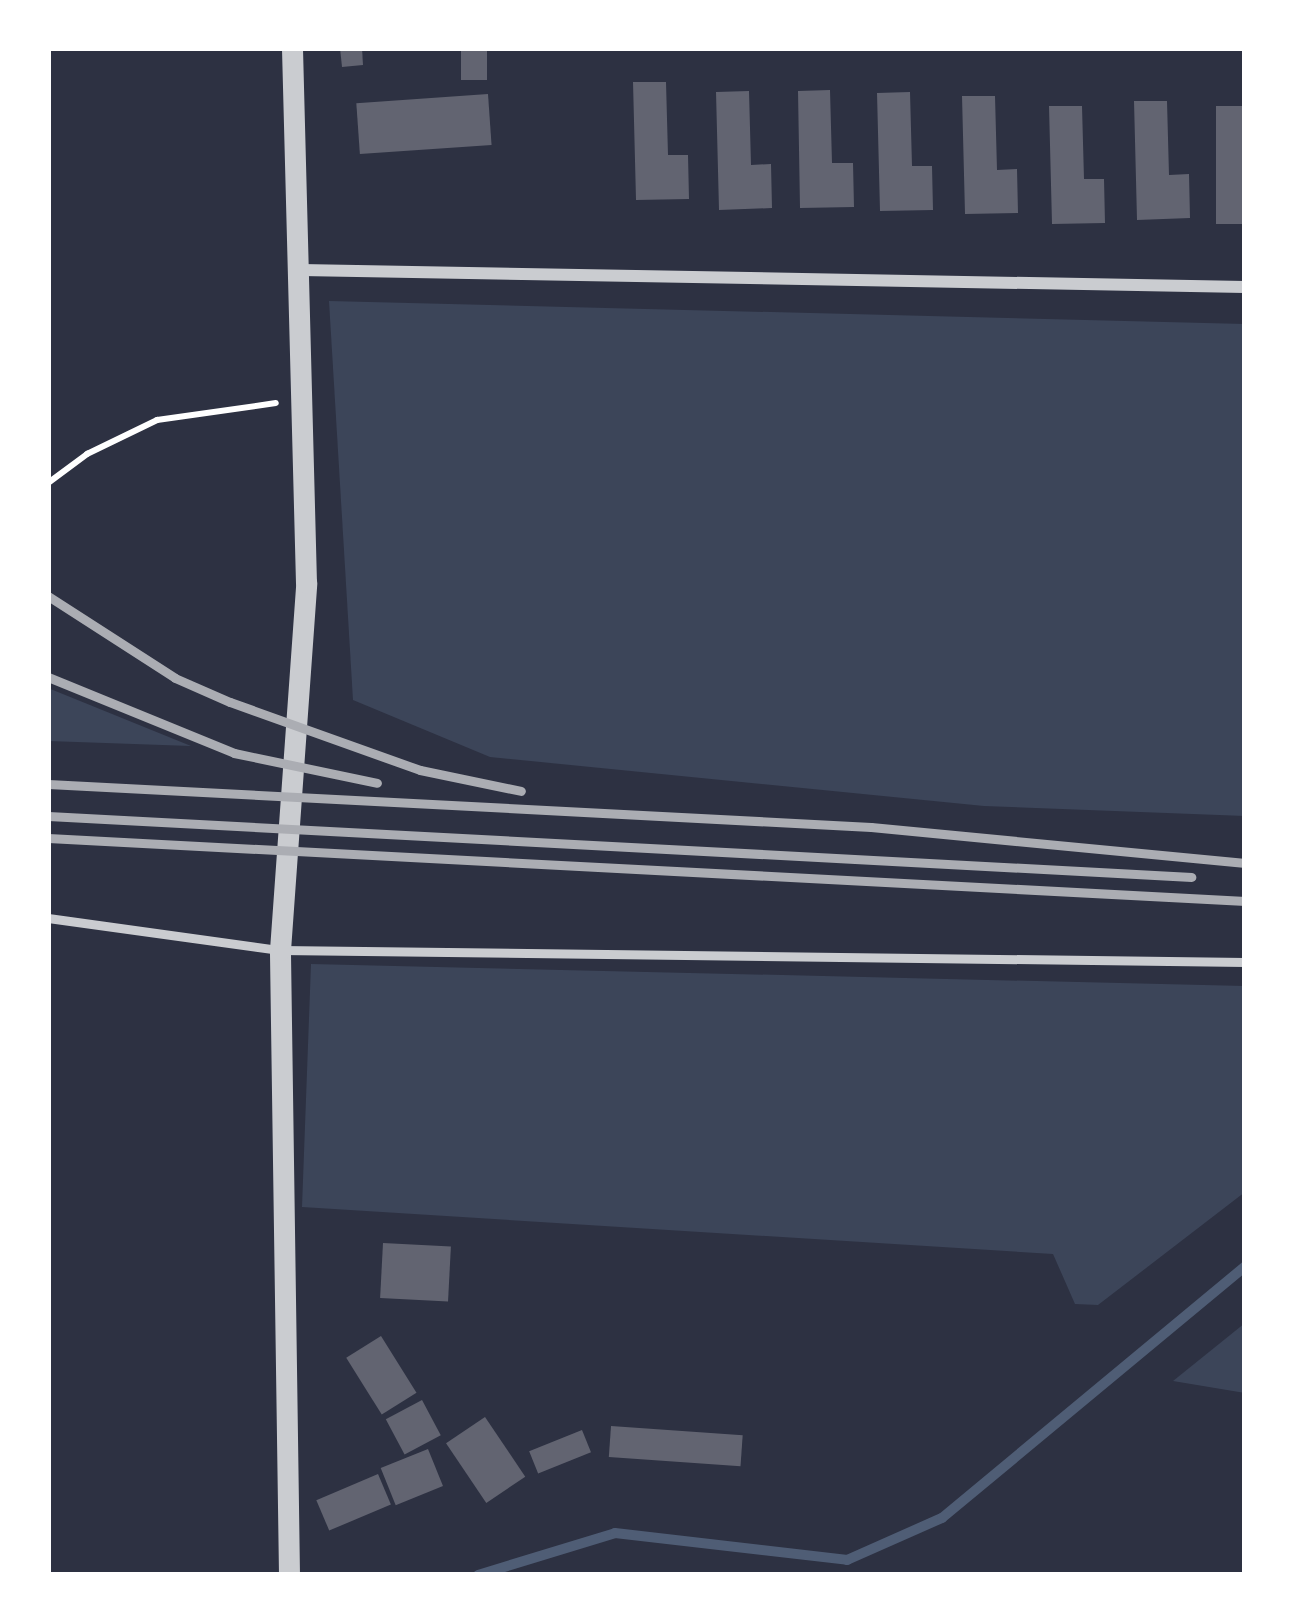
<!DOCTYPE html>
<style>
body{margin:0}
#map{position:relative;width:1293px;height:1623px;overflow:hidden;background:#2d3142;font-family:Ubuntu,sans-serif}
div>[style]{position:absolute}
.green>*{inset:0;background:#3c4559}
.stream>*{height:10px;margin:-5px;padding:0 5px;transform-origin:5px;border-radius:5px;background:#4f5d75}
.building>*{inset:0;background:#626471;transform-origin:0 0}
.path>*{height:6px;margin:-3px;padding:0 3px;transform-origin:3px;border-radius:3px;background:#fff}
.service>*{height:9px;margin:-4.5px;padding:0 4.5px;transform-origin:4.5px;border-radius:4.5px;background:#caccd0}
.minor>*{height:12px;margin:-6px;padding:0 6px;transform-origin:6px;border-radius:6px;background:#caccd0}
.tertiary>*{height:21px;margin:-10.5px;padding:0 10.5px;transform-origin:10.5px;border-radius:10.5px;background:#caccd0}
.rail>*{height:9px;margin:-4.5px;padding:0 4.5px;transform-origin:4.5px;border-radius:4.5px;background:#abadb3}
span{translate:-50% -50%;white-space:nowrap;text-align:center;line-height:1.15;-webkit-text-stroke:9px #fff;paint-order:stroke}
.frame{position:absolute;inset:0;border:51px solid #fff;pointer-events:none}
</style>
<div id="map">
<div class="green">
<i style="clip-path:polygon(329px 301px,1245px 324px,1245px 816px,984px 806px,490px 757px,353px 700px)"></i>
<i style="clip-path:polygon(48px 688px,191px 746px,48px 741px)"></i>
<i style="clip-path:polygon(311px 964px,1245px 986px,1245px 1192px,1098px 1305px,1075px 1304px,1053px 1254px,302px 1207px)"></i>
<i style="clip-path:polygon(1245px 1323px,1245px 1393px,1173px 1381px)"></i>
</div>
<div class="stream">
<i style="left:478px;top:1575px;width:143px;rotate:-17deg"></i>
<i style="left:615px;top:1533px;width:234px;rotate:6.6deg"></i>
<i style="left:847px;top:1560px;width:104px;rotate:-23.9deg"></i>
<i style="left:942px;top:1518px;width:394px;rotate:-39.7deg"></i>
</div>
<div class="building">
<i style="clip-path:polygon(340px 48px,362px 48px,363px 65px,342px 67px)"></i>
<i style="left:461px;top:48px;width:26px;height:32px"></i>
<i style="clip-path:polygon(633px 82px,666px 82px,668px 155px,688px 155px,689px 199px,636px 200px)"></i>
<i style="clip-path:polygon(830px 90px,832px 163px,853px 163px,854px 207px,800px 208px,798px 91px)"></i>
<i style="clip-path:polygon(749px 91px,751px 165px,771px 164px,772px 208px,719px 210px,716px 92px)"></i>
<i style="clip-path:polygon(910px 92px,912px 166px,932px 166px,933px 210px,880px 211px,877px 93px)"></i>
<i style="left:488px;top:94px;width:51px;height:132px;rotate:86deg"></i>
<i style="clip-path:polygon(962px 96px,995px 96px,997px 170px,1017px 169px,1018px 213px,965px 214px)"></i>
<i style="clip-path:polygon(1134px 101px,1167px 101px,1169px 175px,1189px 174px,1190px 218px,1137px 220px)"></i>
<i style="clip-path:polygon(1049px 106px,1082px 106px,1084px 179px,1104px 179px,1105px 223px,1052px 224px)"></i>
<i style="left:1245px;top:106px;width:118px;height:29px;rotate:90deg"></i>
<i style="left:383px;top:1243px;width:68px;height:55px;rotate:3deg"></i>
<i style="left:381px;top:1336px;width:67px;height:41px;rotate:58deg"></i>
<i style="left:422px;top:1400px;width:40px;height:41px;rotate:62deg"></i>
<i style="left:485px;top:1417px;width:72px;height:47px;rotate:56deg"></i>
<i style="left:611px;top:1426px;width:132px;height:31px;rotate:4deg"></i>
<i style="left:582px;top:1430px;width:24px;height:57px;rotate:68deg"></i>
<i style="left:428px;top:1449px;width:40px;height:51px;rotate:68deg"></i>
<i style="left:378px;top:1474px;width:33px;height:67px;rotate:67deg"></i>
</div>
<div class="path">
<i style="left:48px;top:483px;width:49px;rotate:-36.6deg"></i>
<i style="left:87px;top:454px;width:78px;rotate:-25.9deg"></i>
<i style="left:157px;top:420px;width:120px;rotate:-8.1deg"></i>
</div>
<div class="service">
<i style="left:48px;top:918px;width:234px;rotate:7.9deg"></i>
<i style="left:280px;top:950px;width:965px;rotate:0.71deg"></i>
</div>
<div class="minor">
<i style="left:301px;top:270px;width:944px;rotate:1.03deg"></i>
</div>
<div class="tertiary">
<i style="left:289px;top:1575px;width:625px;rotate:-90.83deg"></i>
<i style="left:280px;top:950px;width:368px;rotate:-85.9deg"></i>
<i style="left:306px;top:583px;width:535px;rotate:-91.5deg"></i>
</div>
<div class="rail">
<i style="left:48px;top:596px;width:151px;rotate:32.8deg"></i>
<i style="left:175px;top:678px;width:60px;rotate:23.6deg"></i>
<i style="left:230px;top:702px;width:202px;rotate:19.7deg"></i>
<i style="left:420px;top:770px;width:103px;rotate:11.7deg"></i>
<i style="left:48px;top:677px;width:201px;rotate:22.2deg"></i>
<i style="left:234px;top:753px;width:146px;rotate:11.8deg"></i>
<i style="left:48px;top:784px;width:824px;rotate:2.99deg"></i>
<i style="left:871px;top:827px;width:376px;rotate:5.5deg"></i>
<i style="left:48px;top:816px;width:1145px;rotate:3.05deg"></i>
<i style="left:48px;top:838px;width:1199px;rotate:3.01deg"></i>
</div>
<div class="frame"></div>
</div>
